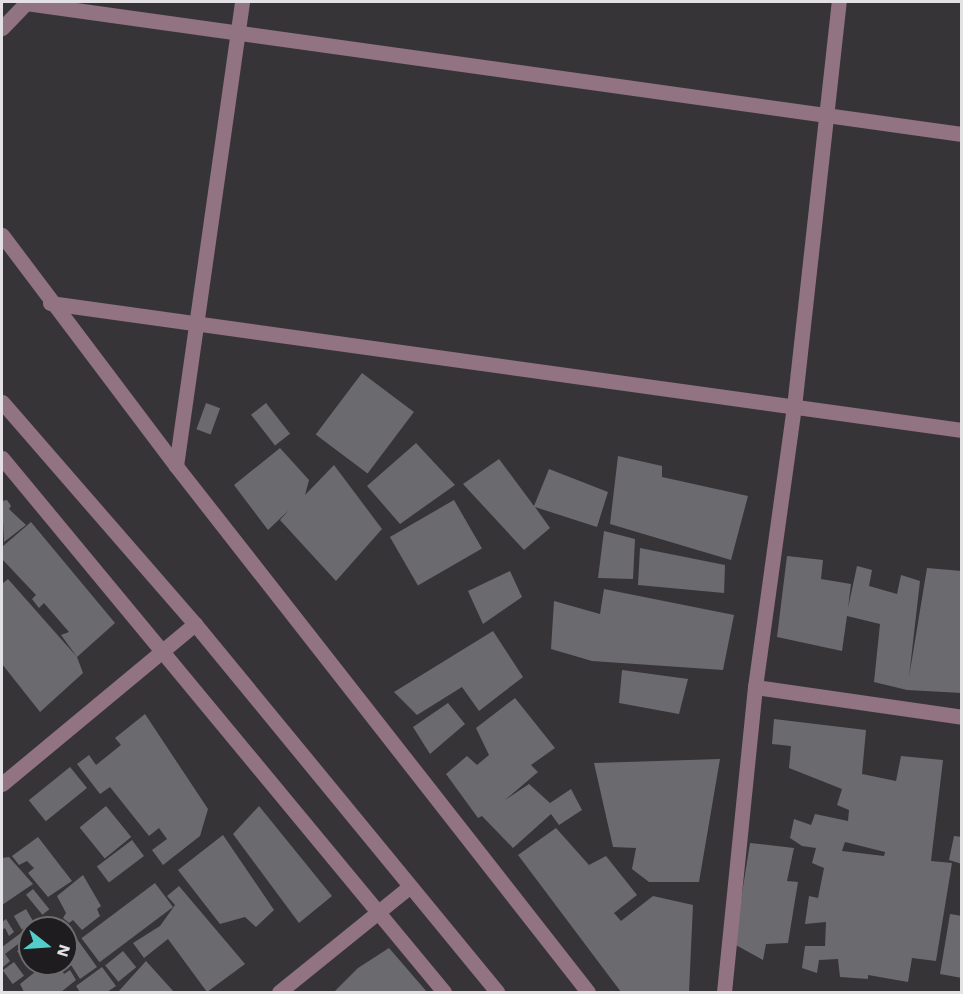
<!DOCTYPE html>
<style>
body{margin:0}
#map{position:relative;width:963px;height:994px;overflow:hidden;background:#373438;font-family:"Work Sans",sans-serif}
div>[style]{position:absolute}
.building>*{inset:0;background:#6b6a6f;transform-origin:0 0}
.minor>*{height:15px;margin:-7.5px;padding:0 7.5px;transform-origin:7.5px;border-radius:7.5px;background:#917381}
span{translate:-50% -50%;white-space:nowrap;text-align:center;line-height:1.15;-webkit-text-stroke:4.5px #1e1c1e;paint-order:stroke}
.frame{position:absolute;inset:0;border:3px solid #e3e1e3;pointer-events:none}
.north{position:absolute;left:18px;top:916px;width:60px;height:60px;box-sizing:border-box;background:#1e1c1e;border:2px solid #6d6b6d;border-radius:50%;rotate:107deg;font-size:16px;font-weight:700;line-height:24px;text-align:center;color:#e3e1e3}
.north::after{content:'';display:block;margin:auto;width:21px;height:27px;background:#52cdcc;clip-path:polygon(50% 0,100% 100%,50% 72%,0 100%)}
</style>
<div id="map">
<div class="building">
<i style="left:362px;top:373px;width:65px;height:77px;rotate:37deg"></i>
<i style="left:206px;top:403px;width:15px;height:28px;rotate:20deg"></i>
<i style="left:266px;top:403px;width:39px;height:19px;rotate:52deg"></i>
<i style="clip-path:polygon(416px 443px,455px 485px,400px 524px,367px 486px)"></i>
<i style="clip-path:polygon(280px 448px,309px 480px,305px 495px,334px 465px,382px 529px,336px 581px,280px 520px,289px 510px,268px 530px,234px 485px)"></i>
<i style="clip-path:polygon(618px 456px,662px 466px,662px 477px,748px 496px,731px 560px,610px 524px)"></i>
<i style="clip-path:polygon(499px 459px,534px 506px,549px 469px,608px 492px,597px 527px,535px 507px,550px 528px,524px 550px,463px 484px)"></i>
<i style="clip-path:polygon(7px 500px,11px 506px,9px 509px,26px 525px,4px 542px,2px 501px)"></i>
<i style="left:454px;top:500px;width:56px;height:74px;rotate:60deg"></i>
<i style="clip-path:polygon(31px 522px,115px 623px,77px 657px,83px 673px,40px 712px,2px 664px,2px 584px,8px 579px,77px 657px,61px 635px,69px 632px,44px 603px,39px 608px,32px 599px,36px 595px,2px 559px,2px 547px)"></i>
<i style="clip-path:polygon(604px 531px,635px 539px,633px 579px,598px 578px)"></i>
<i style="clip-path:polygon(640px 548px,725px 565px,724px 593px,638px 585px)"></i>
<i style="clip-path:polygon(787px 556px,823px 560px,821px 579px,851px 584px,848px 608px,857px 566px,872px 570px,869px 586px,897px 594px,901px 575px,920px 581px,909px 677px,927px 568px,962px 571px,962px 693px,907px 690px,874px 682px,880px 624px,847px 616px,842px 651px,777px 637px)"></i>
<i style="clip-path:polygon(510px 571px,522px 597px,483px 624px,468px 591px)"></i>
<i style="clip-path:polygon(604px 589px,734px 615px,723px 670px,592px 661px,551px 649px,554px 601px,600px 614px)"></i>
<i style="clip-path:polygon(493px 631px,523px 677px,479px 711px,462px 687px,417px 715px,394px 692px)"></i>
<i style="clip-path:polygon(622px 670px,688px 679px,679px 714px,619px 703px)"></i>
<i style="clip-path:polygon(515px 698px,555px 748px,531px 765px,538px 772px,505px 800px,529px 784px,550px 803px,571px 789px,582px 810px,559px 825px,551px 814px,513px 848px,482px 816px,478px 818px,446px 774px,467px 756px,477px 765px,489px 755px,476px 728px)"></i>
<i style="clip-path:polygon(448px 703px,465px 724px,430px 754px,413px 727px)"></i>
<i style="clip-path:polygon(145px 714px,208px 809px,200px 836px,163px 865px,152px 850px,167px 839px,159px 828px,149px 836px,110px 787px,100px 794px,77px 764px,89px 755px,96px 765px,121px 745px,115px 738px)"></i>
<i style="clip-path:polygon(evenodd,774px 719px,866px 730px,862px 774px,896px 781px,901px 756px,943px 760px,931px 861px,952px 863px,936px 961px,912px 958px,908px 982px,868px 975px,868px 979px,840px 977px,838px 959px,819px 960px,817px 973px,802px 968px,805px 946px,825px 946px,826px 922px,805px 924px,809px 896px,818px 898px,824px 868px,812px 863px,816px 848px,802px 846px,790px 838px,794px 819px,811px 825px,815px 814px,848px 821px,849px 810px,837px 805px,842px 789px,789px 768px,791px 746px,772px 744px,774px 719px,845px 842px,885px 852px,884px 856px,842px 851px,845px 842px)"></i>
<i style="clip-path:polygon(720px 759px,699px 882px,649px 882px,632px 869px,636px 848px,613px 847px,594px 763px)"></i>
<i style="left:70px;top:767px;width:27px;height:53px;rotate:51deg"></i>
<i style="left:106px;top:806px;width:40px;height:34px;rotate:51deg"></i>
<i style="clip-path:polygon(259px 806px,332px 896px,299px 923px,233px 834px)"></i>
<i style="clip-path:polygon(556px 828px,589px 865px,606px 856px,637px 895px,614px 913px,621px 921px,653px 896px,693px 905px,689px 992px,621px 992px,518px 855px)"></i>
<i style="clip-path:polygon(223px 835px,274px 910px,256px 927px,245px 917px,220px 924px,178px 870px)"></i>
<i style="clip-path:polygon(954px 836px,962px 837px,962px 864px,949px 860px)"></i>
<i style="clip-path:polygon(38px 837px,72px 881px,48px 897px,28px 873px,34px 868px,27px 861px,19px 865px,12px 856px)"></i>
<i style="left:132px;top:840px;width:20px;height:44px;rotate:53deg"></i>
<i style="clip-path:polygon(750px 843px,794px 848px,787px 881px,798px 882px,788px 943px,766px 944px,763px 960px,734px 944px)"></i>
<i style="clip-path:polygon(9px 857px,33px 884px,2px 905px,2px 858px)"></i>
<i style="clip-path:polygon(83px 875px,101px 906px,97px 909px,100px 916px,82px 930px,73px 920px,69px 923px,63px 918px,66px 913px,57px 896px)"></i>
<i style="left:155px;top:883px;width:30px;height:92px;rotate:53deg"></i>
<i style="clip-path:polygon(179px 886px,245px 964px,207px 992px,168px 939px,144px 958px,133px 943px,160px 926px,175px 905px,167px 896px)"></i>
<i style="left:33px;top:889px;width:26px;height:9px;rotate:51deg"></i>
<i style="left:26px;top:909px;width:16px;height:14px;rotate:60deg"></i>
<i style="clip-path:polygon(950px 914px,962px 916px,962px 978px,940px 974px)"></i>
<i style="clip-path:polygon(6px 919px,14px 932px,9px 936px,5px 928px,2px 930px,2px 922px)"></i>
<i style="clip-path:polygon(25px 930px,30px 935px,5px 954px,10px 961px,2px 968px,2px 947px)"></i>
<i style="clip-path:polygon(77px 939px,97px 967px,80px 979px,71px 965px,67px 968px,64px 964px,66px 948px)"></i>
<i style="clip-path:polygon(25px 946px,30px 959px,25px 962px,17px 951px)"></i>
<i style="clip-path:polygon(389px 948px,427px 992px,334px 992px,358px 968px)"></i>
<i style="left:123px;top:951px;width:21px;height:23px;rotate:51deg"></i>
<i style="clip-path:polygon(146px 961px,174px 992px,118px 992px)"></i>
<i style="left:14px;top:962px;width:17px;height:14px;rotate:54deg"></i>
<i style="clip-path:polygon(45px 964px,59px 964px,64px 974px,70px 970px,76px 980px,61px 992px,24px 992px,20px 984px)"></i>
<i style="clip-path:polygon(102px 967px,116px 986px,107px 992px,80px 992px,76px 986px)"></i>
</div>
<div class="minor">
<i style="left:26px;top:3px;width:945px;rotate:7.97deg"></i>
<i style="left:2px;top:28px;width:36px;rotate:-46deg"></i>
<i style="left:2px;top:235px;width:289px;rotate:53deg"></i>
<i style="left:176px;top:466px;width:668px;rotate:51.93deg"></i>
<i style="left:50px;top:303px;width:921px;rotate:7.93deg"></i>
<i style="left:2px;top:402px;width:294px;rotate:49deg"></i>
<i style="left:195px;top:624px;width:476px;rotate:50.6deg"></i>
<i style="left:2px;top:458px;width:693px;rotate:50.38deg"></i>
<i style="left:176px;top:466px;width:469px;rotate:-81.9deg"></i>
<i style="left:755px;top:687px;width:209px;rotate:8.2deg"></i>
<i style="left:2px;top:784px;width:251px;rotate:-39.7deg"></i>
<i style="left:279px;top:992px;width:166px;rotate:-38.9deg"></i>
<i style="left:724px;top:992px;width:307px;rotate:-84.2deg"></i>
<i style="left:755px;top:687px;width:283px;rotate:-82.1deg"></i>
<i style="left:794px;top:407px;width:407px;rotate:-83.7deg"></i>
</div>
<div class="frame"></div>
<div class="north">N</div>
</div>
